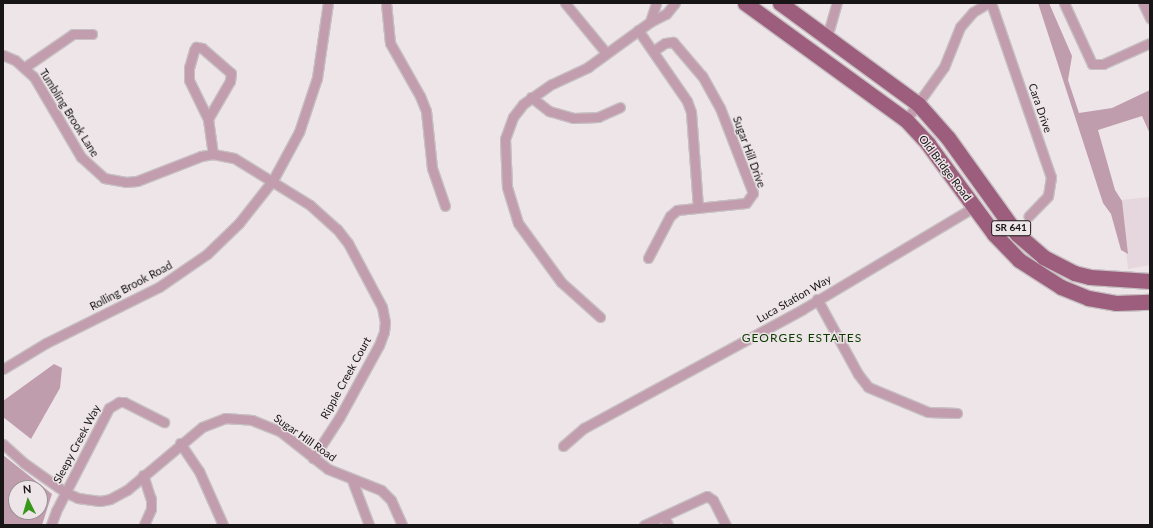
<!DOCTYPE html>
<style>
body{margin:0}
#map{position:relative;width:1153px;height:528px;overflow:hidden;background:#ede5e8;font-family:Lato,sans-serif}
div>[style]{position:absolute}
.built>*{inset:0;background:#e6d6dd}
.forest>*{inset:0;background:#c09dad}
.roads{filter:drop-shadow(1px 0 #c7c0c2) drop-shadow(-1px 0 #c7c0c2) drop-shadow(0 1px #c7c0c2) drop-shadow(0 -1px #c7c0c2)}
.minor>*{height:9px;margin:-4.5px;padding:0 4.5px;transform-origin:4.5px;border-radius:4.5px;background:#c29dad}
.primary>*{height:15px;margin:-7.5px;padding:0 7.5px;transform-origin:7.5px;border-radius:7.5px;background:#9d5e7d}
span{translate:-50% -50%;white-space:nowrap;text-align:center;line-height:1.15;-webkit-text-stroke:3px #ede5e8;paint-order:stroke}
.shield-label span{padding:1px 3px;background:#ede5e8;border:1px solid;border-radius:3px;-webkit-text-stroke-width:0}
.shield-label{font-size:10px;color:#181516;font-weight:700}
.street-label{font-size:11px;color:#181516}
.neighbourhood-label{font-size:12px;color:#0c3b00;letter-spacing:1px}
.frame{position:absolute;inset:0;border:4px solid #181516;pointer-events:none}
.north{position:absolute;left:8px;top:480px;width:40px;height:40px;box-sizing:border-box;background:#ede5e8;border:1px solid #989294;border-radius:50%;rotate:355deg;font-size:11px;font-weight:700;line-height:16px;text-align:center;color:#181516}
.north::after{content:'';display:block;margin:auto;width:14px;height:18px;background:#379719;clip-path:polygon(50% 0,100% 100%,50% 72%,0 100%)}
</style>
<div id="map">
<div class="built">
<i style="clip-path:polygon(1150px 197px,1150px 265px,1128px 269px,1121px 200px)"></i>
</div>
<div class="forest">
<i style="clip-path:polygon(1038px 3px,1049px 3px,1072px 56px,1068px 80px,1079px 113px,1112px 108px,1150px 90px,1150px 134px,1142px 116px,1098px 130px,1115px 190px,1122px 201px,1128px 254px,1121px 250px,1111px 214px,1103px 203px)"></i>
<i style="clip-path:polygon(54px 364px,62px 368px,60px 388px,31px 439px,3px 417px,3px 401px)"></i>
<i style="clip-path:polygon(evenodd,3px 455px,52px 494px,42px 525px,3px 525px,3px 455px,16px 488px,40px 488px,40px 512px,16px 512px,16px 488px)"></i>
</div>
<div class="roads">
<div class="minor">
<i style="left:386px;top:3px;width:40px;rotate:84.3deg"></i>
<i style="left:390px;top:43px;width:61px;rotate:60.5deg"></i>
<i style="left:420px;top:96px;width:16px;rotate:68deg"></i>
<i style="left:426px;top:111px;width:57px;rotate:84deg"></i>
<i style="left:432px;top:168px;width:40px;rotate:71.1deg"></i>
<i style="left:565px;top:3px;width:65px;rotate:50.6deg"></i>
<i style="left:991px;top:3px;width:184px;rotate:71deg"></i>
<i style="left:1051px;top:177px;width:19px;rotate:99deg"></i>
<i style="left:1048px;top:196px;width:28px;rotate:134deg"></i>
<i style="left:1064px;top:3px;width:67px;rotate:65.3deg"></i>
<i style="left:1092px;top:64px;width:11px"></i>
<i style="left:1103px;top:64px;width:51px;rotate:-24.1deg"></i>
<i style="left:1143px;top:3px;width:17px;rotate:65deg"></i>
<i style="left:650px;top:22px;width:20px;rotate:-72deg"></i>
<i style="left:638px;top:30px;width:86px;rotate:55.4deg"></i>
<i style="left:687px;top:101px;width:12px;rotate:70deg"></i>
<i style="left:691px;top:112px;width:96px;rotate:85.8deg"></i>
<i style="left:827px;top:37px;width:35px;rotate:-74deg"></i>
<i style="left:196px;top:47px;width:6px;rotate:9deg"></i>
<i style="left:202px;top:48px;width:38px;rotate:41deg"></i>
<i style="left:231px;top:73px;width:8px;rotate:97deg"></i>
<i style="left:230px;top:81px;width:44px;rotate:120.1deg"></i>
<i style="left:208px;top:119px;width:43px;rotate:-116deg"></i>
<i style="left:189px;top:80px;width:12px;rotate:-90deg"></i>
<i style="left:189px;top:68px;width:19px;rotate:-74deg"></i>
<i style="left:194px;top:50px;width:4px;rotate:-56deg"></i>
<i style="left:3px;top:55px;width:13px;rotate:23deg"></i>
<i style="left:15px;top:60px;width:25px;rotate:42deg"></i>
<i style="left:34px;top:77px;width:93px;rotate:59.6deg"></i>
<i style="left:81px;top:157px;width:31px;rotate:42deg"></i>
<i style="left:104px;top:178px;width:22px;rotate:10deg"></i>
<i style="left:126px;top:182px;width:11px;rotate:-5deg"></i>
<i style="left:137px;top:181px;width:69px;rotate:-21.3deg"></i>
<i style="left:201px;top:156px;width:12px;rotate:-9deg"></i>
<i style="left:213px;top:154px;width:21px;rotate:11deg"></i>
<i style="left:234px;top:158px;width:89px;rotate:31.7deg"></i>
<i style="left:310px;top:205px;width:36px;rotate:42deg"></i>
<i style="left:337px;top:229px;width:18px;rotate:52deg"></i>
<i style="left:348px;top:243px;width:72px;rotate:62deg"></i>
<i style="left:382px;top:307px;width:15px;rotate:79deg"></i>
<i style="left:385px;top:322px;width:10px;rotate:96deg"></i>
<i style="left:384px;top:332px;width:14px;rotate:111deg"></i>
<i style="left:379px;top:345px;width:83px;rotate:118.7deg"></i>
<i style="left:339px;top:418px;width:48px;rotate:123deg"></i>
<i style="left:25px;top:67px;width:58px;rotate:-34.5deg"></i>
<i style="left:73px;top:34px;width:19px"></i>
<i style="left:531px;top:97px;width:23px;rotate:38deg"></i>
<i style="left:549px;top:111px;width:25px;rotate:16deg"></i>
<i style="left:573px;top:118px;width:25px;rotate:-2deg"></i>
<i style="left:598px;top:117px;width:24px;rotate:-24deg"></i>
<i style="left:208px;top:119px;width:35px;rotate:82deg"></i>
<i style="left:906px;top:120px;width:65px;rotate:-54.4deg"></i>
<i style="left:944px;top:67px;width:43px;rotate:-68.2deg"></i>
<i style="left:960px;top:27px;width:20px;rotate:-49deg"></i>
<i style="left:973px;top:12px;width:17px;rotate:-31deg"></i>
<i style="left:648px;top:258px;width:47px;rotate:-62.4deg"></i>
<i style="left:670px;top:216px;width:9px;rotate:-41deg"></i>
<i style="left:677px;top:210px;width:69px;rotate:-5.8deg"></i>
<i style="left:746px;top:203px;width:12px;rotate:-55deg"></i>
<i style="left:753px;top:193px;width:91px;rotate:-111.2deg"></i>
<i style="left:720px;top:108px;width:37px;rotate:-119deg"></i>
<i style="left:702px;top:76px;width:45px;rotate:-130.5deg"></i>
<i style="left:673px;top:42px;width:8px;rotate:173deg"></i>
<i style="left:665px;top:43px;width:14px;rotate:146deg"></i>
<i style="left:817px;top:299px;width:85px;rotate:61.3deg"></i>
<i style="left:858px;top:374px;width:16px;rotate:52deg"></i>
<i style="left:868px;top:387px;width:65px;rotate:22.6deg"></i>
<i style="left:928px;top:412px;width:29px;rotate:2deg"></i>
<i style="left:600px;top:317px;width:52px;rotate:-138.1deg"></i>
<i style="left:561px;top:282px;width:73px;rotate:-126.1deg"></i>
<i style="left:518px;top:223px;width:38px;rotate:-107deg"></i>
<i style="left:507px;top:187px;width:48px;rotate:-92.4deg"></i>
<i style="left:505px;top:139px;width:23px;rotate:-70deg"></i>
<i style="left:513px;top:117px;width:16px;rotate:-52deg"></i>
<i style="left:523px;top:104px;width:35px;rotate:-35deg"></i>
<i style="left:552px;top:84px;width:40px;rotate:-25deg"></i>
<i style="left:588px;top:67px;width:77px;rotate:-36deg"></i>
<i style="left:650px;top:22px;width:18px;rotate:-27deg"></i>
<i style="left:666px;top:14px;width:14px;rotate:-51deg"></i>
<i style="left:3px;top:369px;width:50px;rotate:-31.2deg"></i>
<i style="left:46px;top:343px;width:126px;rotate:-26.4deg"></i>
<i style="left:159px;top:287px;width:58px;rotate:-34.5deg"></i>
<i style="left:207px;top:254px;width:45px;rotate:-44.1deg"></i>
<i style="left:239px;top:223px;width:55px;rotate:-51.7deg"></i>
<i style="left:273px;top:180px;width:55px;rotate:-61.6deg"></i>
<i style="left:299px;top:132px;width:57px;rotate:-71.6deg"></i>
<i style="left:317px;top:78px;width:76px;rotate:-81.7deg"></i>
<i style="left:180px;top:443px;width:34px;rotate:56deg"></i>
<i style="left:199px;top:471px;width:59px;rotate:66deg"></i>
<i style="left:3px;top:444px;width:28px;rotate:42deg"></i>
<i style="left:24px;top:463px;width:50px;rotate:35.3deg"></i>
<i style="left:65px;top:492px;width:14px;rotate:25deg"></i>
<i style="left:78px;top:498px;width:22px;rotate:8deg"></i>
<i style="left:100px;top:501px;width:10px;rotate:-11deg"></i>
<i style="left:110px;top:499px;width:19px;rotate:-28deg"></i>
<i style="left:127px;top:490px;width:98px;rotate:-40deg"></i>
<i style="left:202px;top:427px;width:25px;rotate:-21deg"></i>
<i style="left:225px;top:418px;width:27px;rotate:4deg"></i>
<i style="left:252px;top:420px;width:31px;rotate:22deg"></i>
<i style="left:281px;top:432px;width:60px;rotate:38.2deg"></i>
<i style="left:328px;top:469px;width:57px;rotate:21.6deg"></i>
<i style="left:381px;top:490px;width:14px;rotate:45deg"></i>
<i style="left:391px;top:500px;width:27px;rotate:66deg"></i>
<i style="left:563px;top:446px;width:28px;rotate:-41deg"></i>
<i style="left:584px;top:428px;width:249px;rotate:-28.5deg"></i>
<i style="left:803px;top:309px;width:199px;rotate:-30.8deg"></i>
<i style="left:143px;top:475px;width:25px;rotate:72deg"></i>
<i style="left:151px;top:499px;width:10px;rotate:90deg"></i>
<i style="left:151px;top:509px;width:17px;rotate:114deg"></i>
<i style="left:352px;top:480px;width:48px;rotate:69.3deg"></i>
<i style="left:664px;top:516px;width:10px;rotate:66deg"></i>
<i style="left:51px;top:525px;width:15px;rotate:-70deg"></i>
<i style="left:56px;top:511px;width:116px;rotate:-62.8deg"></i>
<i style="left:109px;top:408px;width:12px;rotate:-31deg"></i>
<i style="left:119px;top:402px;width:5px"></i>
<i style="left:124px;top:402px;width:45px;rotate:26.6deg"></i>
<i style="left:644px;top:525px;width:69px;rotate:-24.7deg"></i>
<i style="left:707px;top:496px;width:7px;rotate:34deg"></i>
<i style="left:713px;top:500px;width:28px;rotate:63deg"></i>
</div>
<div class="primary">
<i style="left:745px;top:3px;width:199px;rotate:36deg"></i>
<i style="left:906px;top:120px;width:33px;rotate:47deg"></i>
<i style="left:928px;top:144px;width:112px;rotate:53.7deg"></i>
<i style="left:994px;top:234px;width:36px;rotate:46deg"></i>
<i style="left:1019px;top:260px;width:50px;rotate:32.7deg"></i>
<i style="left:1061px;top:287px;width:29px;rotate:22deg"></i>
<i style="left:1088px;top:298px;width:28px;rotate:10deg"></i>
<i style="left:1116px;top:303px;width:34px;rotate:-2deg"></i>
<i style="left:780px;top:3px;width:171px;rotate:36.2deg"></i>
<i style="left:918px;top:104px;width:45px;rotate:48.6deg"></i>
<i style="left:948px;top:138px;width:118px;rotate:54.3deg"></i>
<i style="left:1017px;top:234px;width:35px;rotate:41deg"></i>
<i style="left:1043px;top:257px;width:35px;rotate:27deg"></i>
<i style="left:1074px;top:273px;width:16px;rotate:14deg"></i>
<i style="left:1090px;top:277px;width:60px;rotate:3.8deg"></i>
</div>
</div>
<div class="shield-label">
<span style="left:1011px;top:228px">SR 641</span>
</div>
<div class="street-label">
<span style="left:1040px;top:108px;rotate:71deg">Cara Drive</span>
<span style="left:69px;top:113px;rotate:58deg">Tumbling Brook Lane</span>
<span style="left:749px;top:152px;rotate:70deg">Sugar Hill Drive</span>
<span style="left:945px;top:168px;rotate:53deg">Old Bridge Road</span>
<span style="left:131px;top:286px;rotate:-28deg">Rolling Brook Road</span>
<span style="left:794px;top:299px;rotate:-30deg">Luca Station Way</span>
<span style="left:346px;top:378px;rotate:-61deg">Ripple Creek Court</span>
<span style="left:305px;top:438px;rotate:35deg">Sugar Hill Road</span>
<span style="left:77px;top:444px;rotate:-62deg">Sleepy Creek Way</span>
</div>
<div class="neighbourhood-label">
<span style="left:802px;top:338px">GEORGES ESTATES</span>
</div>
<div class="frame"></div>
<div class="north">N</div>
</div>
